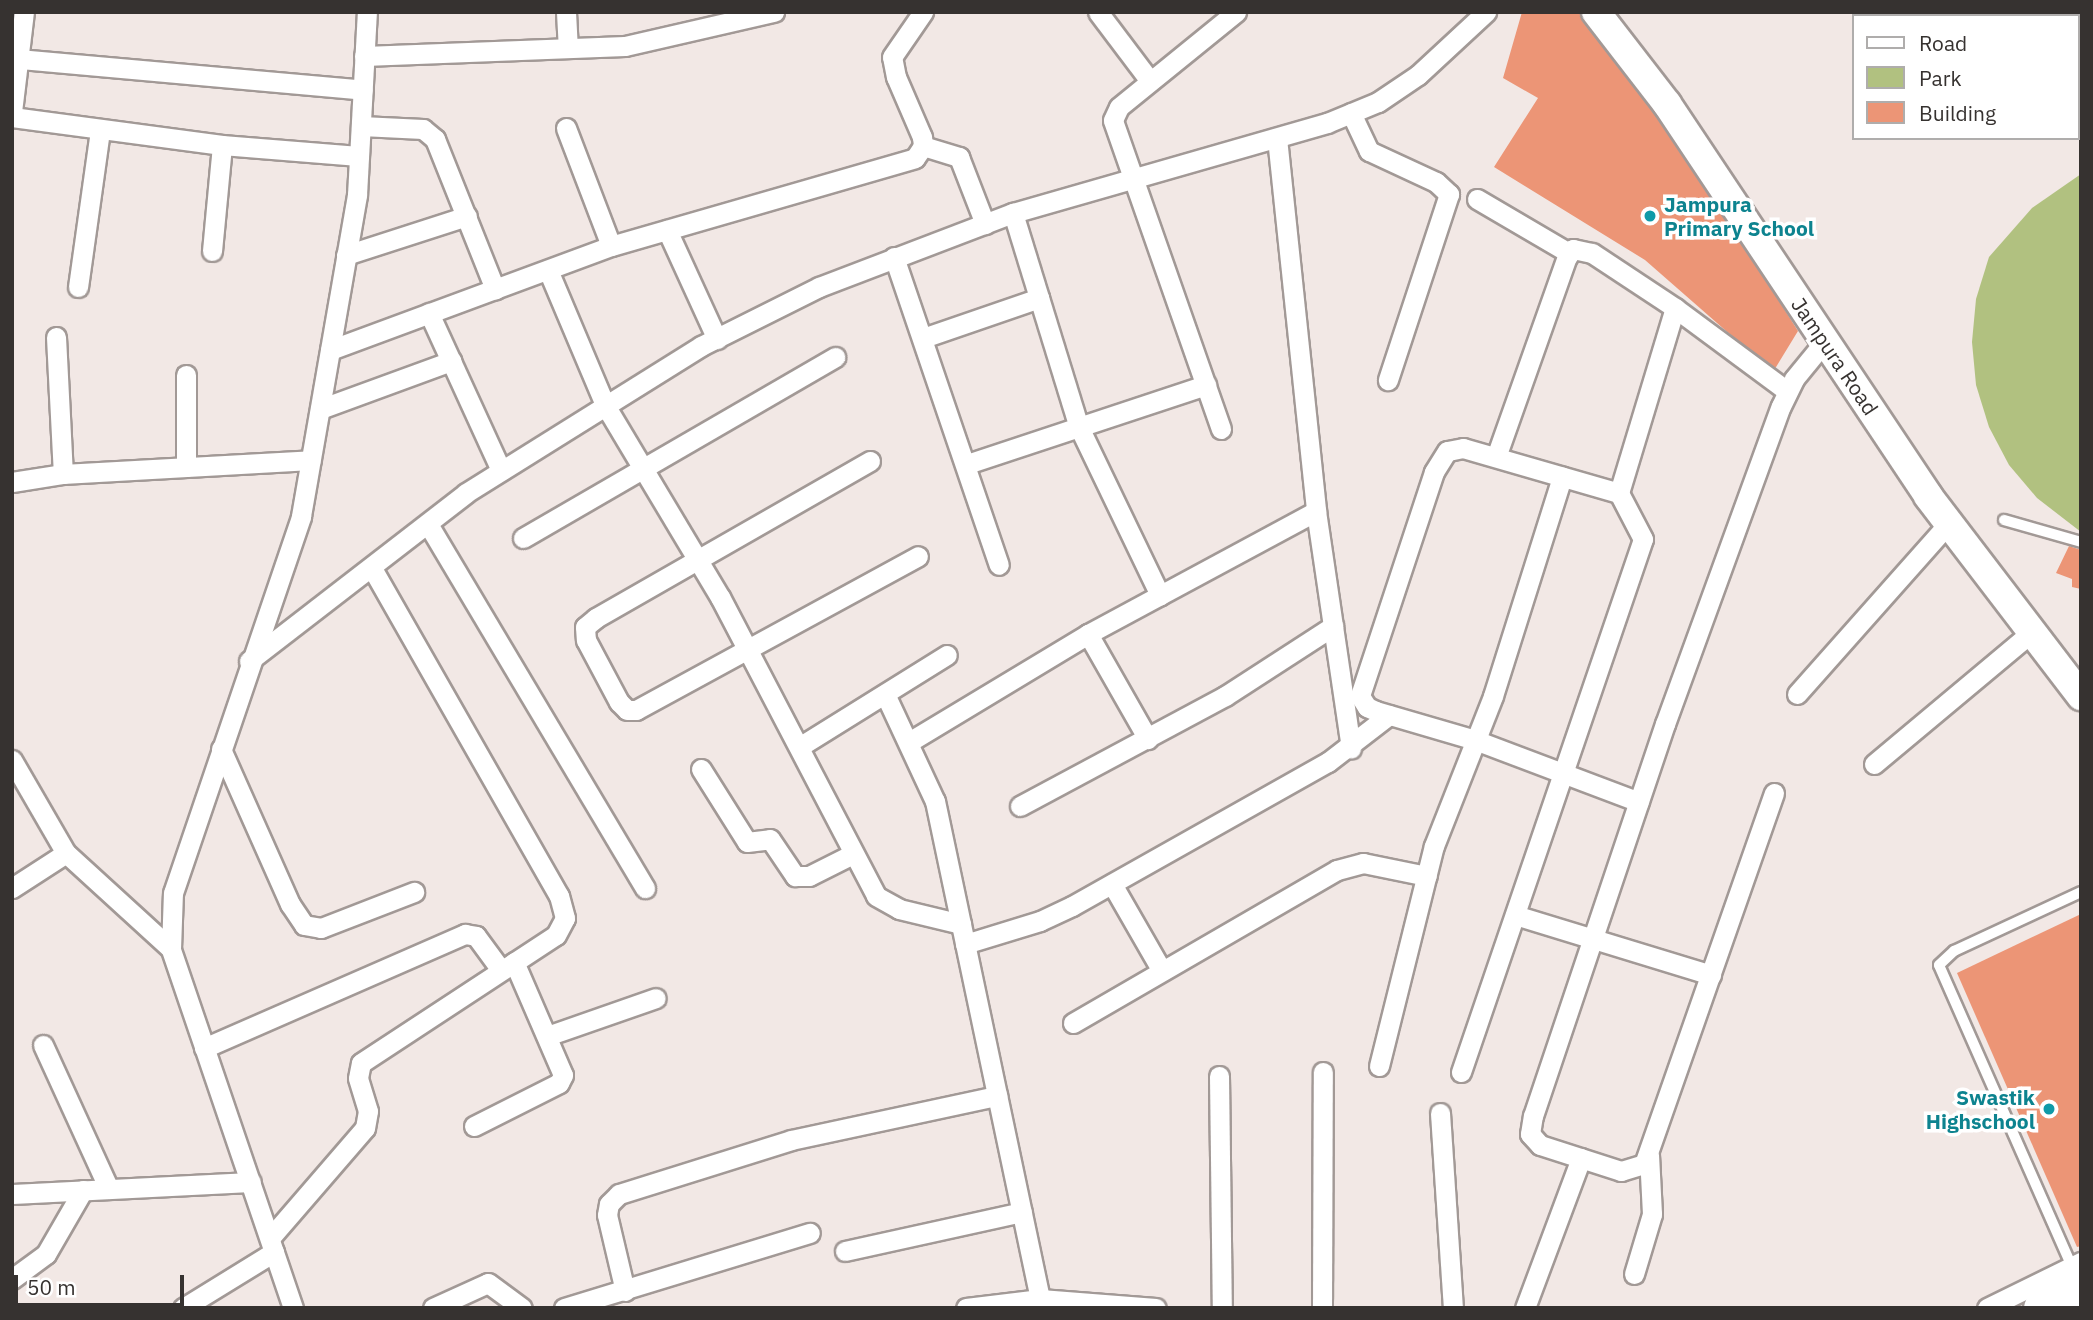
<!DOCTYPE html>
<style>
body{margin:0}
#map{position:relative;width:2093px;height:1320px;overflow:hidden;background:#f2e8e5;font-family:"IBM Plex Sans",sans-serif}
div>[style]{position:absolute}
.green>*{inset:0;background:#b1c180}
.building>*{inset:0;background:#ec9576}
.roads{filter:drop-shadow(2px 0 #a29996) drop-shadow(-2px 0 #a29996) drop-shadow(0 2px #a29996) drop-shadow(0 -2px #a29996)}
.lane>*{height:10px;margin:-5px;padding:0 5px;transform-origin:5px;border-radius:5px;background:#fff}
.street>*{height:19px;margin:-9.5px;padding:0 9.5px;transform-origin:9.5px;border-radius:9.5px;background:#fff}
.secondary>*{height:28px;margin:-14px;padding:0 14px;transform-origin:14px;border-radius:14px;background:#fff}
.highway>*{height:35px;margin:-17.5px;padding:0 17.5px;transform-origin:17.5px;border-radius:17.5px;background:#fff}
.dots>*{width:19px;height:19px;translate:-50% -50%;box-sizing:border-box;border:4px solid #fff;border-radius:50%}
span{translate:-50% -50%;white-space:nowrap;text-align:center;line-height:1.15;-webkit-text-stroke:7px #fff;paint-order:stroke}
.culture-label{font-size:21px;color:#0d838f;font-weight:700}
.left{translate:0 -50%;text-align:left}
.right{translate:-100% -50%;text-align:right}
.street-label{font-size:21px;color:#363230}
.frame{position:absolute;inset:0;border:14px solid #363230;pointer-events:none}
.legend{position:absolute;left:1852px;top:14px;width:228px;height:126px;box-sizing:border-box;background:#fff;border:2px solid #afadac;margin:0;padding:9px 12px;list-style:none;font-size:21px;color:#363230}
.legend li{display:flex;align-items:center;gap:14px;height:35px}
.legend b{width:35px;border:2px solid #afadac}
.scale{position:absolute;left:14px;top:1275px;width:170px;height:32px;box-sizing:border-box;border:4px solid #363230;border-top:0;padding-left:9px;font-size:21px;line-height:24px;white-space:nowrap;color:#363230;-webkit-text-stroke:5px #fff;paint-order:stroke}
</style>
<div id="map">
<div class="green">
<i style="clip-path:polygon(2081px 174px,2081px 532px,2037px 498px,2009px 465px,1989px 427px,1976px 385px,1972px 342px,1976px 299px,1989px 257px,2032px 208px)"></i>
</div>
<div class="building">
<i style="clip-path:polygon(1522px 12px,1579px 12px,1618px 57px,1698px 172px,1798px 331px,1773px 372px,1645px 260px,1494px 167px,1538px 98px,1503px 78px)"></i>
<i style="clip-path:polygon(2069px 546px,2081px 550px,2081px 589px,2072px 587px,2072px 579px,2056px 573px)"></i>
<i style="clip-path:polygon(2081px 914px,2081px 1246px,2077px 1247px,1957px 973px)"></i>
</div>
<div class="roads">
<div class="lane">
<i style="left:2004px;top:520px;width:80px;rotate:15.9deg"></i>
<i style="left:2073px;top:1269px;width:332px;rotate:-113.8deg"></i>
<i style="left:1939px;top:965px;width:21px;rotate:-43deg"></i>
<i style="left:1954px;top:951px;width:140px;rotate:-24.9deg"></i>
</div>
<div class="street">
<i style="left:566px;top:12px;width:35px;rotate:87deg"></i>
<i style="left:1098px;top:12px;width:86px;rotate:53deg"></i>
<i style="left:364px;top:56px;width:261px;rotate:-2.2deg"></i>
<i style="left:625px;top:46px;width:153px;rotate:-12.9deg"></i>
<i style="left:19px;top:59px;width:345px;rotate:5.1deg"></i>
<i style="left:12px;top:112px;width:101px;rotate:-83.2deg"></i>
<i style="left:1351px;top:113px;width:42px;rotate:64.7deg"></i>
<i style="left:1369px;top:151px;width:74px;rotate:24.8deg"></i>
<i style="left:1436px;top:182px;width:18px;rotate:43deg"></i>
<i style="left:1449px;top:194px;width:196px;rotate:108.2deg"></i>
<i style="left:12px;top:117px;width:212px;rotate:7.6deg"></i>
<i style="left:222px;top:145px;width:137px;rotate:4.6deg"></i>
<i style="left:361px;top:126px;width:62px;rotate:2.8deg"></i>
<i style="left:423px;top:129px;width:16px;rotate:40deg"></i>
<i style="left:435px;top:139px;width:162px;rotate:68.2deg"></i>
<i style="left:566px;top:128px;width:126px;rotate:69.1deg"></i>
<i style="left:1277px;top:138px;width:375px;rotate:84deg"></i>
<i style="left:1316px;top:511px;width:240px;rotate:81.6deg"></i>
<i style="left:923px;top:146px;width:38px;rotate:17deg"></i>
<i style="left:959px;top:157px;width:72px;rotate:68.8deg"></i>
<i style="left:1477px;top:199px;width:107px;rotate:30.4deg"></i>
<i style="left:1013px;top:213px;width:224px;rotate:72.9deg"></i>
<i style="left:1079px;top:427px;width:187px;rotate:64.3deg"></i>
<i style="left:667px;top:230px;width:120px;rotate:65.4deg"></i>
<i style="left:212px;top:251px;width:106px;rotate:-84.6deg"></i>
<i style="left:346px;top:255px;width:127px;rotate:-17.9deg"></i>
<i style="left:894px;top:257px;width:325px;rotate:71.2deg"></i>
<i style="left:548px;top:270px;width:147px;rotate:67.1deg"></i>
<i style="left:605px;top:405px;width:224px;rotate:59.1deg"></i>
<i style="left:720px;top:597px;width:337px;rotate:62.4deg"></i>
<i style="left:876px;top:896px;width:26px;rotate:29deg"></i>
<i style="left:899px;top:909px;width:64px;rotate:13.6deg"></i>
<i style="left:78px;top:287px;width:159px;rotate:-82deg"></i>
<i style="left:429px;top:313px;width:173px;rotate:65.4deg"></i>
<i style="left:56px;top:337px;width:137px;rotate:87.1deg"></i>
<i style="left:923px;top:338px;width:123px;rotate:-19deg"></i>
<i style="left:330px;top:350px;width:300px;rotate:-20.3deg"></i>
<i style="left:611px;top:246px;width:316px;rotate:-16.1deg"></i>
<i style="left:915px;top:158px;width:14px;rotate:-56deg"></i>
<i style="left:923px;top:146px;width:9px;rotate:-96deg"></i>
<i style="left:922px;top:137px;width:65px;rotate:-113.4deg"></i>
<i style="left:896px;top:77px;width:20px;rotate:-101deg"></i>
<i style="left:892px;top:57px;width:55px;rotate:-55.4deg"></i>
<i style="left:186px;top:375px;width:92px;rotate:90deg"></i>
<i style="left:320px;top:409px;width:140px;rotate:-20.1deg"></i>
<i style="left:1221px;top:429px;width:327px;rotate:-109.3deg"></i>
<i style="left:1113px;top:120px;width:14px;rotate:-65deg"></i>
<i style="left:1119px;top:107px;width:151px;rotate:-39.1deg"></i>
<i style="left:1496px;top:457px;width:212px;rotate:-70.5deg"></i>
<i style="left:1567px;top:257px;width:10px;rotate:-53deg"></i>
<i style="left:1573px;top:249px;width:19px;rotate:12deg"></i>
<i style="left:1592px;top:253px;width:100px;rotate:33.5deg"></i>
<i style="left:1675px;top:308px;width:139px;rotate:36.5deg"></i>
<i style="left:870px;top:461px;width:316px;rotate:150.2deg"></i>
<i style="left:596px;top:618px;width:14px;rotate:141deg"></i>
<i style="left:585px;top:627px;width:13px;rotate:86deg"></i>
<i style="left:586px;top:640px;width:70px;rotate:62deg"></i>
<i style="left:619px;top:702px;width:11px;rotate:45deg"></i>
<i style="left:627px;top:710px;width:9px"></i>
<i style="left:636px;top:710px;width:321px;rotate:-28.6deg"></i>
<i style="left:967px;top:464px;width:252px;rotate:-18.3deg"></i>
<i style="left:12px;top:482px;width:52px;rotate:-8.9deg"></i>
<i style="left:63px;top:474px;width:248px;rotate:-3.2deg"></i>
<i style="left:1619px;top:493px;width:162px;rotate:-163.9deg"></i>
<i style="left:1463px;top:448px;width:16px;rotate:169deg"></i>
<i style="left:1447px;top:451px;width:25px;rotate:122deg"></i>
<i style="left:1434px;top:472px;width:236px;rotate:108.3deg"></i>
<i style="left:1360px;top:696px;width:13px;rotate:58deg"></i>
<i style="left:1367px;top:707px;width:10px;rotate:24deg"></i>
<i style="left:1376px;top:711px;width:103px;rotate:16.3deg"></i>
<i style="left:1475px;top:740px;width:175px;rotate:20.7deg"></i>
<i style="left:428px;top:524px;width:424px;rotate:59.2deg"></i>
<i style="left:523px;top:538px;width:361px;rotate:-30.1deg"></i>
<i style="left:1088px;top:634px;width:121px;rotate:60.3deg"></i>
<i style="left:249px;top:661px;width:274px;rotate:-37.7deg"></i>
<i style="left:466px;top:493px;width:277px;rotate:-32deg"></i>
<i style="left:701px;top:346px;width:132px;rotate:-26.6deg"></i>
<i style="left:819px;top:287px;width:208px;rotate:-20.9deg"></i>
<i style="left:1013px;top:213px;width:327px;rotate:-16deg"></i>
<i style="left:1327px;top:123px;width:55px;rotate:-22.4deg"></i>
<i style="left:1378px;top:102px;width:48px;rotate:-34deg"></i>
<i style="left:1418px;top:75px;width:93px;rotate:-42.8deg"></i>
<i style="left:885px;top:694px;width:118px;rotate:65deg"></i>
<i style="left:935px;top:801px;width:509px;rotate:78.09deg"></i>
<i style="left:1797px;top:694px;width:229px;rotate:-48.4deg"></i>
<i style="left:909px;top:742px;width:209px;rotate:-31.1deg"></i>
<i style="left:1088px;top:634px;width:259px;rotate:-28.3deg"></i>
<i style="left:799px;top:747px;width:174px;rotate:-31.9deg"></i>
<i style="left:221px;top:749px;width:170px;rotate:66deg"></i>
<i style="left:290px;top:904px;width:25px;rotate:56deg"></i>
<i style="left:304px;top:925px;width:17px;rotate:10deg"></i>
<i style="left:321px;top:928px;width:100px;rotate:-21.2deg"></i>
<i style="left:12px;top:760px;width:108px;rotate:59.9deg"></i>
<i style="left:66px;top:853px;width:142px;rotate:42.4deg"></i>
<i style="left:1874px;top:764px;width:206px;rotate:-39.9deg"></i>
<i style="left:701px;top:769px;width:86px;rotate:57.8deg"></i>
<i style="left:747px;top:842px;width:23px;rotate:-7deg"></i>
<i style="left:770px;top:839px;width:45px;rotate:56deg"></i>
<i style="left:795px;top:876px;width:14px"></i>
<i style="left:809px;top:876px;width:49px;rotate:-26.6deg"></i>
<i style="left:1774px;top:793px;width:393px;rotate:109.3deg"></i>
<i style="left:1644px;top:1164px;width:24px;rotate:163deg"></i>
<i style="left:1621px;top:1171px;width:85px;rotate:-162.2deg"></i>
<i style="left:1540px;top:1145px;width:15px;rotate:-132deg"></i>
<i style="left:1530px;top:1134px;width:18px;rotate:-81deg"></i>
<i style="left:1533px;top:1116px;width:414px;rotate:-71.4deg"></i>
<i style="left:1665px;top:724px;width:338px;rotate:-70deg"></i>
<i style="left:1781px;top:406px;width:30px;rotate:-64deg"></i>
<i style="left:1794px;top:379px;width:49px;rotate:-50.8deg"></i>
<i style="left:1020px;top:806px;width:233px;rotate:-28.2deg"></i>
<i style="left:1225px;top:696px;width:129px;rotate:-32.9deg"></i>
<i style="left:1112px;top:884px;width:100px;rotate:60.1deg"></i>
<i style="left:12px;top:888px;width:64px;rotate:-32.9deg"></i>
<i style="left:1515px;top:915px;width:205px;rotate:17deg"></i>
<i style="left:965px;top:944px;width:78px;rotate:-17deg"></i>
<i style="left:1040px;top:921px;width:35px;rotate:-25deg"></i>
<i style="left:1072px;top:906px;width:294px;rotate:-29.4deg"></i>
<i style="left:1328px;top:762px;width:77px;rotate:-37.6deg"></i>
<i style="left:1073px;top:1023px;width:305px;rotate:-30.1deg"></i>
<i style="left:1337px;top:870px;width:27px;rotate:-15deg"></i>
<i style="left:1363px;top:863px;width:65px;rotate:11.5deg"></i>
<i style="left:547px;top:1036px;width:115px;rotate:-19.2deg"></i>
<i style="left:43px;top:1045px;width:158px;rotate:65.4deg"></i>
<i style="left:204px;top:1048px;width:285px;rotate:-23.6deg"></i>
<i style="left:465px;top:934px;width:11px;rotate:10deg"></i>
<i style="left:476px;top:936px;width:42px;rotate:53.7deg"></i>
<i style="left:1379px;top:1066px;width:227px;rotate:-76deg"></i>
<i style="left:1434px;top:846px;width:161px;rotate:-68.5deg"></i>
<i style="left:1493px;top:696px;width:230px;rotate:-72.5deg"></i>
<i style="left:1461px;top:1072px;width:563px;rotate:-71.15deg"></i>
<i style="left:1643px;top:539px;width:52px;rotate:-117.6deg"></i>
<i style="left:1619px;top:493px;width:193px;rotate:-73.2deg"></i>
<i style="left:1219px;top:1076px;width:232px;rotate:89.3deg"></i>
<i style="left:1440px;top:1113px;width:195px;rotate:86.2deg"></i>
<i style="left:474px;top:1126px;width:95px;rotate:-26.8deg"></i>
<i style="left:559px;top:1083px;width:9px;rotate:-63deg"></i>
<i style="left:563px;top:1075px;width:123px;rotate:-113.4deg"></i>
<i style="left:12px;top:1194px;width:239px;rotate:-2.9deg"></i>
<i style="left:270px;top:1238px;width:145px;rotate:-49.2deg"></i>
<i style="left:365px;top:1128px;width:17px;rotate:-80deg"></i>
<i style="left:368px;top:1111px;width:34px;rotate:-107deg"></i>
<i style="left:358px;top:1078px;width:15px;rotate:-79deg"></i>
<i style="left:361px;top:1063px;width:233px;rotate:-33.3deg"></i>
<i style="left:556px;top:935px;width:19px;rotate:-62deg"></i>
<i style="left:565px;top:918px;width:23px;rotate:-105deg"></i>
<i style="left:559px;top:896px;width:378px;rotate:-119.7deg"></i>
<i style="left:845px;top:1251px;width:181px;rotate:-12.4deg"></i>
<i style="left:1634px;top:1274px;width:63px;rotate:-73.3deg"></i>
<i style="left:1652px;top:1214px;width:59px;rotate:-92.9deg"></i>
<i style="left:12px;top:1279px;width:42px;rotate:-36.3deg"></i>
<i style="left:46px;top:1254px;width:74px;rotate:-60deg"></i>
<i style="left:625px;top:1291px;width:78px;rotate:-103.3deg"></i>
<i style="left:607px;top:1215px;width:11px;rotate:-80deg"></i>
<i style="left:609px;top:1204px;width:14px;rotate:-45deg"></i>
<i style="left:619px;top:1194px;width:180px;rotate:-17.4deg"></i>
<i style="left:791px;top:1140px;width:211px;rotate:-12.1deg"></i>
<i style="left:183px;top:1308px;width:107px;rotate:-31.6deg"></i>
<i style="left:293px;top:1308px;width:379px;rotate:-108.8deg"></i>
<i style="left:171px;top:949px;width:56px;rotate:-88deg"></i>
<i style="left:173px;top:893px;width:398px;rotate:-71.2deg"></i>
<i style="left:301px;top:516px;width:326px;rotate:-80.1deg"></i>
<i style="left:357px;top:195px;width:183px;rotate:-86.9deg"></i>
<i style="left:433px;top:1308px;width:60px;rotate:-24.4deg"></i>
<i style="left:488px;top:1283px;width:42px;rotate:36.3deg"></i>
<i style="left:564px;top:1308px;width:257px;rotate:-17deg"></i>
<i style="left:966px;top:1308px;width:75px;rotate:-6.9deg"></i>
<i style="left:1040px;top:1299px;width:116px;rotate:4.4deg"></i>
<i style="left:1322px;top:1308px;width:236px;rotate:-89.8deg"></i>
<i style="left:1525px;top:1308px;width:160px;rotate:-69.5deg"></i>
<i style="left:1987px;top:1308px;width:105px;rotate:-26.1deg"></i>
</div>
<div class="secondary">
<i style="left:1596px;top:12px;width:116px;rotate:52.3deg"></i>
<i style="left:1667px;top:104px;width:471px;rotate:56.3deg"></i>
<i style="left:1928px;top:496px;width:252px;rotate:52.6deg"></i>
</div>
<div class="highway">
<i style="left:2041px;top:1308px;width:45px;rotate:-26.6deg"></i>
</div>
</div>
<div class="dots">
<i style="left:1650px;top:216px;background:#0f9aa8"></i>
<i style="left:2049px;top:1109px;background:#0f9aa8"></i>
</div>
<div class="culture-label">
<span class="left" style="left:1664px;top:216px">Jampura<br>Primary School</span>
<span class="right" style="left:2035px;top:1109px">Swastik<br>Highschool</span>
</div>
<div class="street-label">
<span style="left:1835px;top:356px;rotate:56deg">Jampura Road</span>
</div>
<div class="frame"></div>
<ul class="legend">
<li><b style="height:9px;background:#fff"></b>Road</li>
<li><b style="height:19px;background:#b1c180"></b>Park</li>
<li><b style="height:19px;background:#ec9576"></b>Building</li>
</ul>
<div class="scale">50 m</div>
</div>
